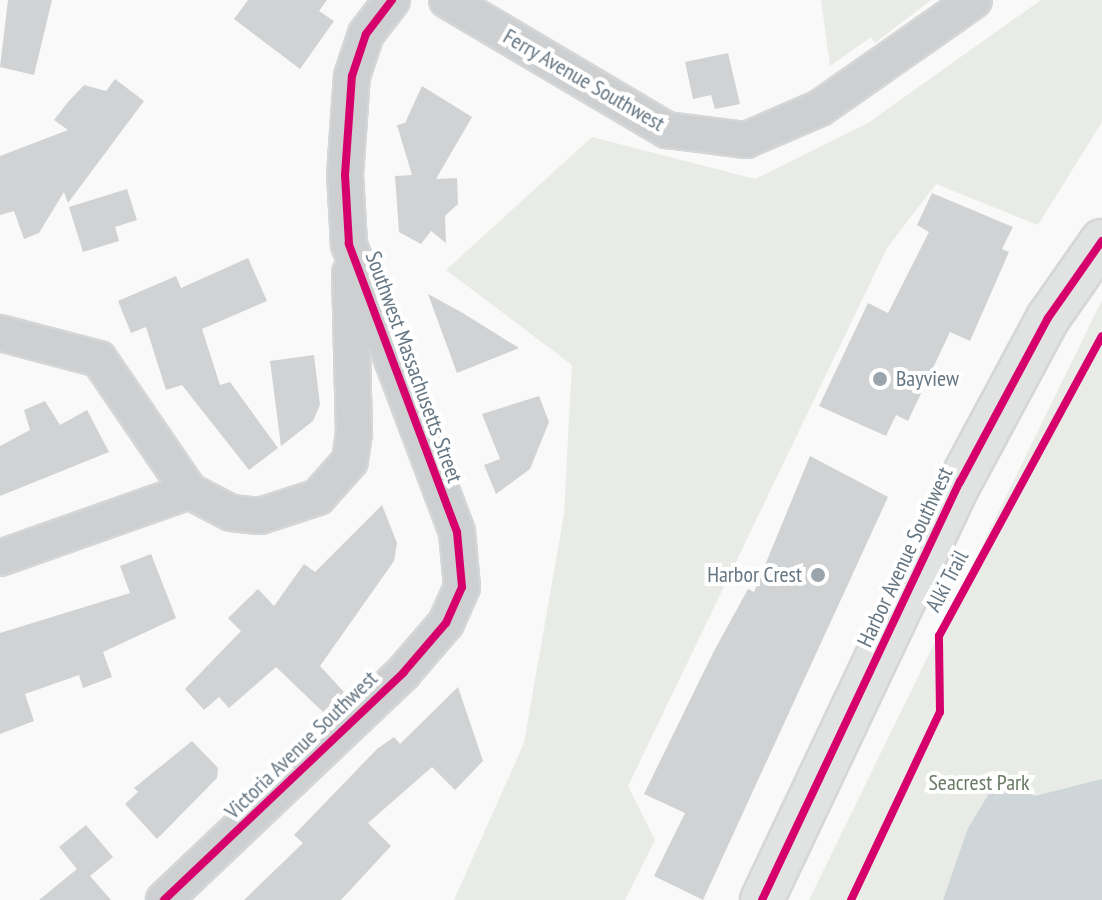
<!DOCTYPE html>
<style>
body{margin:0}
#map{position:relative;width:1102px;height:900px;overflow:hidden;background:#f9f9f9;font-family:"PT Sans Narrow",sans-serif}
div>[style]{position:absolute}
.green>*{inset:0;background:#e8ebe6}
.water>*{inset:0;background:#ced6d9}
.building>*{inset:0;background:#d0d2d3}
.roads{filter:drop-shadow(2px 0 #d5d6d7) drop-shadow(-2px 0 #d5d6d7) drop-shadow(0 2px #d5d6d7) drop-shadow(0 -2px #d5d6d7)}
.minor>*{height:34px;margin:-17px;padding:0 17px;transform-origin:17px;border-radius:17px;background:#cecfd0}
.major>*{height:42px;margin:-21px;padding:0 21px;transform-origin:21px;border-radius:21px;background:#e1e2e2}
.cycleway>*{height:8px;margin:-4px;padding:0 4px;transform-origin:4px;border-radius:4px;background:#d6006c}
.dots>*{width:22px;height:22px;translate:-50% -50%;box-sizing:border-box;border:4px solid #fff;border-radius:50%}
span{translate:-50% -50%;white-space:nowrap;text-align:center;line-height:1.15;-webkit-text-stroke:8px #fff;paint-order:stroke}
.street-label{font-size:22px;color:#657683}
.poi-label{font-size:22px;color:#657683}
.left{translate:0 -50%;text-align:left}
.right{translate:-100% -50%;text-align:right}
.park-label{font-size:22px;color:#687a64}
</style>
<div id="map">
<div class="green">
<i style="clip-path:polygon(821px 0,931px 0,875px 43px,871px 37px,830px 66px)"></i>
<i style="clip-path:polygon(1041px 0,1102px 0,1102px 122px,1038px 225px,936px 184px,887px 248px,628px 786px,655px 840px,625px 900px,454px 900px,524px 743px,564px 514px,572px 365px,446px 270px,592px 137px,755px 179px,868px 123px)"></i>
<i style="clip-path:polygon(1102px 300px,1102px 779px,1090px 786px,1037px 900px,809px 900px)"></i>
</div>
<div class="water">
<i style="clip-path:polygon(999px 777px,1035px 796px,1102px 779px,1102px 900px,943px 900px,968px 828px)"></i>
</div>
<div class="building">
<i style="clip-path:polygon(8px 0,52px 0,34px 75px,0 67px)"></i>
<i style="clip-path:polygon(248px 0,327px 0,319px 11px,334px 21px,300px 69px,234px 19px)"></i>
<i style="clip-path:polygon(728px 53px,740px 104px,715px 109px,711px 95px,693px 99px,685px 62px)"></i>
<i style="clip-path:polygon(115px 79px,144px 101px,68px 203px,64px 192px,39px 233px,24px 239px,14px 211px,0 215px,0 156px,68px 130px,54px 120px,68px 102px,84px 85px,106px 91px)"></i>
<i style="clip-path:polygon(422px 86px,472px 117px,436px 179px,457px 178px,458px 204px,445px 216px,446px 243px,431px 231px,421px 244px,399px 232px,395px 176px,412px 175px,397px 125px,405px 123px)"></i>
<i style="clip-path:polygon(127px 189px,137px 220px,115px 227px,119px 241px,83px 252px,69px 207px)"></i>
<i style="clip-path:polygon(932px 193px,1013px 227px,1002px 249px,1009px 252px,970px 341px,950px 332px,908px 421px,896px 415px,886px 436px,819px 406px,868px 303px,888px 313px,929px 232px,917px 225px)"></i>
<i style="clip-path:polygon(248px 258px,267px 301px,202px 329px,220px 385px,230px 382px,278px 448px,249px 470px,182px 385px,166px 390px,146px 327px,131px 333px,118px 301px,176px 276px,181px 288px)"></i>
<i style="clip-path:polygon(428px 294px,461px 312px,519px 348px,457px 373px)"></i>
<i style="clip-path:polygon(314px 355px,320px 405px,313px 421px,281px 446px,270px 361px)"></i>
<i style="clip-path:polygon(539px 396px,549px 422px,530px 469px,496px 494px,484px 465px,500px 459px,482px 414px)"></i>
<i style="clip-path:polygon(45px 401px,60px 425px,87px 410px,109px 452px,0 496px,0 446px,30px 430px,24px 410px)"></i>
<i style="clip-path:polygon(810px 456px,888px 497px,703px 900px,654px 876px,685px 813px,644px 794px,714px 651px,748px 589px,754px 592px)"></i>
<i style="clip-path:polygon(382px 505px,397px 543px,394px 561px,320px 666px,344px 692px,323px 712px,276px 667px,229px 708px,219px 697px,204px 710px,185px 689px,241px 631px,228px 618px,258px 589px,274px 606px,304px 564px,315px 572px)"></i>
<i style="clip-path:polygon(151px 554px,176px 618px,103px 652px,112px 677px,83px 688px,79px 675px,25px 694px,34px 721px,0 734px,0 633px,130px 593px,120px 566px)"></i>
<i style="clip-path:polygon(458px 687px,483px 761px,455px 790px,432px 767px,368px 823px,391px 846px,341px 900px,244px 900px,303px 843px,294px 835px,377px 749px,394px 737px,400px 744px)"></i>
<i style="clip-path:polygon(192px 741px,218px 768px,217px 778px,157px 839px,125px 804px,138px 792px,134px 788px)"></i>
<i style="clip-path:polygon(86px 825px,113px 857px,90px 876px,111px 900px,39px 900px,77px 869px,59px 847px)"></i>
</div>
<div class="roads">
<div class="minor">
<i style="left:447px;top:0;width:256px;rotate:30.6deg"></i>
<i style="left:667px;top:130px;width:80px;rotate:7.2deg"></i>
<i style="left:746px;top:140px;width:81px;rotate:-23.4deg"></i>
<i style="left:820px;top:108px;width:188px;rotate:-35deg"></i>
<i style="left:0;top:333px;width:102px;rotate:14.7deg"></i>
<i style="left:99px;top:359px;width:160px;rotate:55.7deg"></i>
<i style="left:0;top:558px;width:201px;rotate:-19.5deg"></i>
<i style="left:189px;top:491px;width:47px;rotate:27.6deg"></i>
<i style="left:231px;top:513px;width:29px;rotate:6deg"></i>
<i style="left:260px;top:516px;width:61px;rotate:-18.1deg"></i>
<i style="left:318px;top:497px;width:48px;rotate:-48.4deg"></i>
<i style="left:350px;top:461px;width:28px;rotate:-82deg"></i>
<i style="left:354px;top:433px;width:160px;rotate:-91.4deg"></i>
<i style="left:164px;top:900px;width:330px;rotate:-43.5deg"></i>
<i style="left:403px;top:673px;width:66px;rotate:-49.3deg"></i>
<i style="left:446px;top:623px;width:39px;rotate:-66deg"></i>
<i style="left:462px;top:587px;width:55px;rotate:-95.2deg"></i>
<i style="left:457px;top:532px;width:308px;rotate:-110.6deg"></i>
<i style="left:349px;top:244px;width:69px;rotate:-93.3deg"></i>
<i style="left:345px;top:175px;width:99px;rotate:-86deg"></i>
<i style="left:352px;top:76px;width:44px;rotate:-71.6deg"></i>
<i style="left:366px;top:34px;width:43px;rotate:-52.6deg"></i>
</div>
<div class="major">
<i style="left:762px;top:900px;width:463px;rotate:-64.7deg"></i>
<i style="left:960px;top:482px;width:186px;rotate:-61.8deg"></i>
<i style="left:1048px;top:318px;width:94px;rotate:-55deg"></i>
</div>
</div>
<div class="cycleway">
<i style="left:164px;top:900px;width:330px;rotate:-43.5deg"></i>
<i style="left:403px;top:673px;width:66px;rotate:-49.3deg"></i>
<i style="left:446px;top:623px;width:39px;rotate:-66deg"></i>
<i style="left:462px;top:587px;width:55px;rotate:-95.2deg"></i>
<i style="left:457px;top:532px;width:308px;rotate:-110.6deg"></i>
<i style="left:349px;top:244px;width:69px;rotate:-93.3deg"></i>
<i style="left:345px;top:175px;width:99px;rotate:-86deg"></i>
<i style="left:352px;top:76px;width:44px;rotate:-71.6deg"></i>
<i style="left:366px;top:34px;width:43px;rotate:-52.6deg"></i>
<i style="left:762px;top:900px;width:463px;rotate:-64.7deg"></i>
<i style="left:960px;top:482px;width:186px;rotate:-61.8deg"></i>
<i style="left:1048px;top:318px;width:94px;rotate:-55deg"></i>
<i style="left:851px;top:900px;width:208px;rotate:-64.7deg"></i>
<i style="left:940px;top:712px;width:76px;rotate:-90.8deg"></i>
<i style="left:939px;top:636px;width:341px;rotate:-61.5deg"></i>
</div>
<div class="dots">
<i style="left:880px;top:379px;background:#99a4ac"></i>
<i style="left:818px;top:575px;background:#99a4ac"></i>
</div>
<div class="street-label">
<span style="left:584px;top:80px;rotate:30deg">Ferry Avenue Southwest</span>
<span style="left:414px;top:367px;rotate:70deg">Southwest Massachusetts Street</span>
<span style="left:905px;top:557px;rotate:-65deg">Harbor Avenue Southwest</span>
<span style="left:947px;top:581px;rotate:-62deg">Alki Trail</span>
<span style="left:301px;top:745px;rotate:-44deg">Victoria Avenue Southwest</span>
</div>
<div class="poi-label">
<span class="left" style="left:896px;top:379px">Bayview</span>
<span class="right" style="left:802px;top:575px">Harbor Crest</span>
</div>
<div class="park-label">
<span style="left:979px;top:783px">Seacrest Park</span>
</div>
</div>
